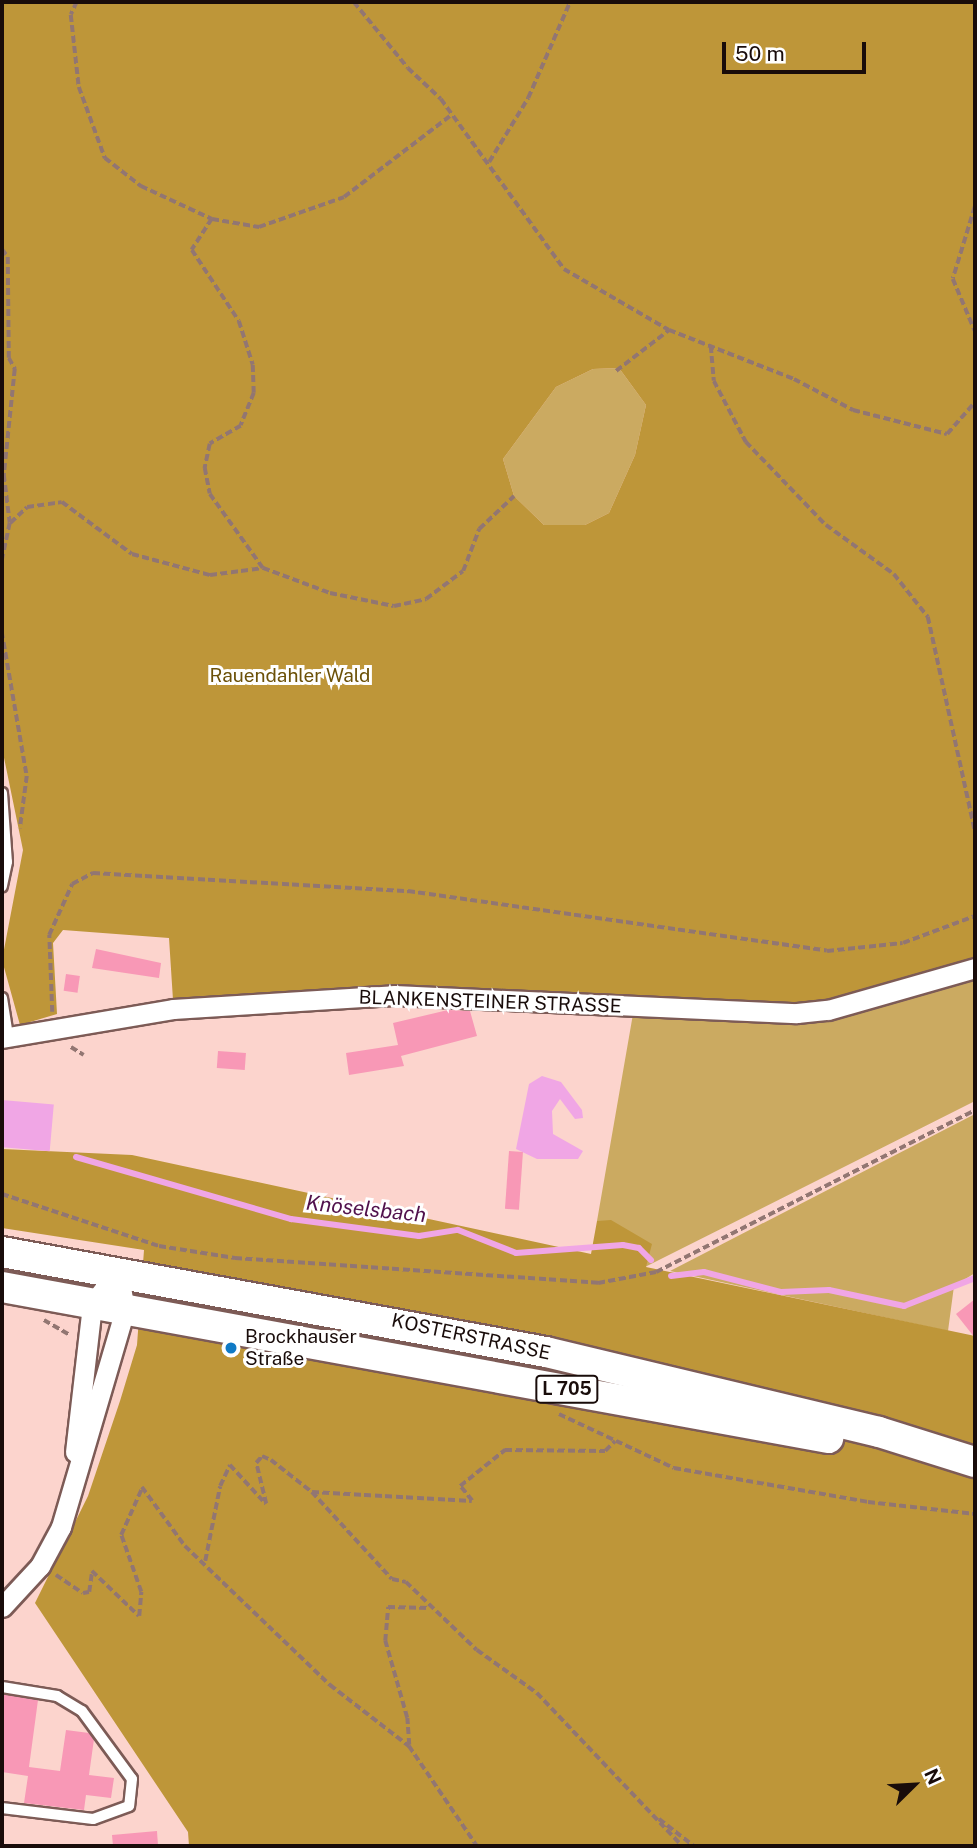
<!DOCTYPE html>
<meta charset="utf-8">
<style>
body{margin:0}
#map{position:relative;width:977px;height:1848px;overflow:hidden;background:#fcd4cd;font-family:"Public Sans",sans-serif}
div>[style]{position:absolute}
.green>*{inset:0;background:#cbaa61}
.forest>*{inset:0;background:#be9639}
.water>*{inset:0;background:#f0a6e5;transform-origin:0 0}
.stream>*{height:6px;margin:-3px;padding:0 3px;transform-origin:3px;border-radius:3px;background:#f0a6e5}
.building>*{inset:0;background:#f898b6;transform-origin:0 0}
.path>*{height:3.5px;margin-top:-1.75px;transform-origin:0;background:repeating-linear-gradient(90deg,#927672 0 7px,transparent 0 10.5px)}
.roads{filter:drop-shadow(2px 0 #7d5b56) drop-shadow(-2px 0 #7d5b56) drop-shadow(0 2px #7d5b56) drop-shadow(0 -2px #7d5b56)}
.service>*{height:10px;margin:-5px;padding:0 5px;transform-origin:5px;border-radius:5px;background:#fff}
.minor>*{height:19px;margin:-9.5px;padding:0 9.5px;transform-origin:9.5px;border-radius:9.5px;background:#fff}
.primary>*{height:30px;margin:-15px;padding:0 15px;transform-origin:15px;border-radius:15px;background:#fff}
.dots>*{width:19px;height:19px;translate:-50% -50%;box-sizing:border-box;border:4px solid #fff;border-radius:50%}
span{translate:-50% -50%;white-space:nowrap;text-align:center;line-height:1.15;-webkit-text-stroke:6px #fff;paint-order:stroke}
.shield-label span{padding:2px 5px;background:#fff;border:2px solid;border-radius:5px;-webkit-text-stroke-width:0}
.shield-label{font-size:18px;color:#190c0a;font-weight:700}
.park-label{font-size:19px;color:#6c5108}
.street-label{font-size:19px;color:#190c0a}
.poi-label{font-size:19px;color:#190c0a}
.left{translate:0 -50%;text-align:left}
.water-label{font-size:21px;color:#51114c;font-style:italic}
.frame{position:absolute;inset:0;border:4px solid #190c0a;pointer-events:none}
.north{position:absolute;left:879px;top:1750px;width:70px;height:70px;-webkit-text-stroke:5px #fff;paint-order:stroke;rotate:66deg;font-size:19px;font-weight:700;line-height:28px;text-align:center;color:#190c0a}
.north::after{content:'';display:block;margin:auto;width:24px;height:32px;background:#190c0a;clip-path:polygon(50% 0,100% 100%,50% 72%,0 100%)}
.scale{position:absolute;left:722px;top:42px;width:144px;height:32px;box-sizing:border-box;border:4px solid #190c0a;border-top:0;padding-left:9px;font-size:21px;line-height:24px;white-space:nowrap;color:#190c0a;-webkit-text-stroke:5px #fff;paint-order:stroke}
</style>
<div id="map">
<div class="green">
<i style="clip-path:polygon(619px 368px,646px 405px,635px 455px,609px 513px,585px 525px,544px 525px,514px 496px,503px 459px,556px 387px,593px 369px)"></i>
<i style="clip-path:polygon(975px 979px,975px 1101px,645px 1267px,597px 1221px,633px 1014px,832px 1017px)"></i>
<i style="clip-path:polygon(975px 1114px,975px 1273px,954px 1286px,948px 1331px,670px 1271px)"></i>
</div>
<div class="forest">
<i style="clip-path:polygon(evenodd,2px 2px,975px 2px,975px 958px,825px 1001px,765px 1008px,173px 1000px,169px 938px,63px 930px,53px 943px,57px 1014px,20px 1025px,2px 960px,23px 850px,2px 748px,2px 2px,619px 368px,646px 405px,635px 455px,609px 513px,585px 525px,544px 525px,514px 496px,503px 459px,556px 387px,593px 369px,619px 368px)"></i>
<i style="clip-path:polygon(2px 1149px,132px 1155px,591px 1254px,597px 1221px,611px 1220px,652px 1244px,646px 1267px,975px 1336px,975px 1846px,189px 1846px,188px 1832px,35px 1603px,88px 1496px,120px 1401px,137px 1345px,144px 1250px,2px 1228px)"></i>
</div>
<div class="water">
<i style="clip-path:polygon(542px 1076px,561px 1082px,582px 1110px,583px 1118px,575px 1119px,560px 1099px,552px 1111px,553px 1134px,583px 1151px,578px 1159px,537px 1159px,516px 1149px,529px 1084px)"></i>
<i style="left:2px;top:1100px;width:52px;height:47px;rotate:5deg"></i>
</div>
<div class="stream">
<i style="left:76px;top:1157px;width:224px;rotate:16.1deg"></i>
<i style="left:291px;top:1219px;width:129px;rotate:7.6deg"></i>
<i style="left:419px;top:1236px;width:39px;rotate:-9deg"></i>
<i style="left:458px;top:1230px;width:62px;rotate:21.6deg"></i>
<i style="left:516px;top:1253px;width:107px;rotate:-4.3deg"></i>
<i style="left:623px;top:1245px;width:16px;rotate:11deg"></i>
<i style="left:639px;top:1248px;width:17px;rotate:45deg"></i>
<i style="left:671px;top:1276px;width:33px;rotate:-7deg"></i>
<i style="left:704px;top:1272px;width:80px;rotate:14.6deg"></i>
<i style="left:781px;top:1292px;width:48px;rotate:-2.4deg"></i>
<i style="left:829px;top:1290px;width:77px;rotate:12deg"></i>
<i style="left:904px;top:1306px;width:76px;rotate:-21.5deg"></i>
</div>
<div class="building">
<i style="clip-path:polygon(96px 949px,161px 963px,159px 978px,92px 968px)"></i>
<i style="left:66px;top:974px;width:14px;height:17px;rotate:8deg"></i>
<i style="clip-path:polygon(448px 1010px,470px 1011px,477px 1036px,401px 1056px,404px 1066px,349px 1075px,346px 1053px,398px 1045px,393px 1023px)"></i>
<i style="left:218px;top:1051px;width:28px;height:17px;rotate:4deg"></i>
<i style="left:509px;top:1151px;width:14px;height:58px;rotate:4deg"></i>
<i style="clip-path:polygon(975px 1299px,975px 1338px,956px 1314px)"></i>
<i style="clip-path:polygon(2px 1694px,38px 1700px,29px 1767px,60px 1771px,66px 1730px,89px 1733px,94px 1739px,89px 1775px,114px 1778px,111px 1798px,86px 1795px,84px 1810px,24px 1803px,28px 1776px,2px 1772px)"></i>
<i style="clip-path:polygon(157px 1831px,158px 1846px,113px 1846px,112px 1835px)"></i>
</div>
<div class="path">
<i style="left:77px;top:2px;width:14px;rotate:115deg"></i>
<i style="left:71px;top:15px;width:72px;rotate:83.7deg"></i>
<i style="left:79px;top:87px;width:76px;rotate:69.9deg"></i>
<i style="left:105px;top:158px;width:46px;rotate:37.9deg"></i>
<i style="left:141px;top:186px;width:78px;rotate:24.9deg"></i>
<i style="left:212px;top:219px;width:48px;rotate:9.7deg"></i>
<i style="left:259px;top:227px;width:90px;rotate:-19.4deg"></i>
<i style="left:344px;top:197px;width:133px;rotate:-37.4deg"></i>
<i style="left:354px;top:2px;width:85px;rotate:50.7deg"></i>
<i style="left:408px;top:68px;width:45px;rotate:43.2deg"></i>
<i style="left:441px;top:99px;width:210px;rotate:54.1deg"></i>
<i style="left:564px;top:269px;width:121px;rotate:30.2deg"></i>
<i style="left:669px;top:330px;width:134px;rotate:21.4deg"></i>
<i style="left:794px;top:379px;width:67px;rotate:27.7deg"></i>
<i style="left:853px;top:410px;width:97px;rotate:14.3deg"></i>
<i style="left:947px;top:434px;width:43px;rotate:-48.8deg"></i>
<i style="left:489px;top:162px;width:75px;rotate:-58.6deg"></i>
<i style="left:528px;top:98px;width:105px;rotate:-66.4deg"></i>
<i style="left:975px;top:207px;width:75px;rotate:107deg"></i>
<i style="left:953px;top:279px;width:56px;rotate:67.1deg"></i>
<i style="left:212px;top:219px;width:37px;rotate:123deg"></i>
<i style="left:192px;top:250px;width:85px;rotate:56.5deg"></i>
<i style="left:239px;top:321px;width:46px;rotate:72.3deg"></i>
<i style="left:253px;top:365px;width:28px;rotate:88deg"></i>
<i style="left:254px;top:393px;width:35px;rotate:112deg"></i>
<i style="left:241px;top:426px;width:36px;rotate:150deg"></i>
<i style="left:210px;top:444px;width:25px;rotate:102deg"></i>
<i style="left:205px;top:468px;width:26px;rotate:79deg"></i>
<i style="left:210px;top:494px;width:91px;rotate:54.4deg"></i>
<i style="left:2px;top:249px;width:10px;rotate:53deg"></i>
<i style="left:8px;top:257px;width:101px;rotate:89.4deg"></i>
<i style="left:9px;top:358px;width:13px;rotate:61deg"></i>
<i style="left:15px;top:369px;width:107px;rotate:95.9deg"></i>
<i style="left:4px;top:475px;width:48px;rotate:82.9deg"></i>
<i style="left:10px;top:523px;width:38px;rotate:102deg"></i>
<i style="left:711px;top:346px;width:35px;rotate:85deg"></i>
<i style="left:714px;top:381px;width:69px;rotate:62.3deg"></i>
<i style="left:746px;top:442px;width:115px;rotate:46.1deg"></i>
<i style="left:826px;top:525px;width:84px;rotate:35.8deg"></i>
<i style="left:894px;top:574px;width:55px;rotate:51.7deg"></i>
<i style="left:928px;top:617px;width:218px;rotate:77.6deg"></i>
<i style="left:616px;top:371px;width:67px;rotate:-37.7deg"></i>
<i style="left:10px;top:523px;width:23px;rotate:-43deg"></i>
<i style="left:27px;top:507px;width:35px;rotate:-8deg"></i>
<i style="left:62px;top:502px;width:87px;rotate:36.6deg"></i>
<i style="left:132px;top:554px;width:81px;rotate:15.1deg"></i>
<i style="left:210px;top:575px;width:53px;rotate:-7.5deg"></i>
<i style="left:263px;top:568px;width:72px;rotate:20.5deg"></i>
<i style="left:330px;top:593px;width:65px;rotate:11.5deg"></i>
<i style="left:394px;top:606px;width:33px;rotate:-12deg"></i>
<i style="left:426px;top:599px;width:46px;rotate:-37.1deg"></i>
<i style="left:463px;top:571px;width:45px;rotate:-69.1deg"></i>
<i style="left:479px;top:529px;width:48px;rotate:-43.3deg"></i>
<i style="left:2px;top:632px;width:146px;rotate:80.2deg"></i>
<i style="left:27px;top:776px;width:53px;rotate:97.5deg"></i>
<i style="left:52px;top:1012px;width:77px;rotate:-92.2deg"></i>
<i style="left:49px;top:935px;width:56px;rotate:-65.7deg"></i>
<i style="left:72px;top:884px;width:24px;rotate:-28deg"></i>
<i style="left:93px;top:873px;width:316px;rotate:3.3deg"></i>
<i style="left:408px;top:891px;width:423px;rotate:8.1deg"></i>
<i style="left:827px;top:951px;width:76px;rotate:-6deg"></i>
<i style="left:903px;top:943px;width:77px;rotate:-20.6deg"></i>
<i style="left:71px;top:1047px;width:15px;rotate:32deg"></i>
<i style="left:2px;top:1194px;width:165px;rotate:18.3deg"></i>
<i style="left:159px;top:1246px;width:77px;rotate:9deg"></i>
<i style="left:235px;top:1258px;width:364px;rotate:3.9deg"></i>
<i style="left:598px;top:1283px;width:59px;rotate:-10.7deg"></i>
<i style="left:656px;top:1272px;width:358px;rotate:-26.9deg"></i>
<i style="left:44px;top:1320px;width:30px;rotate:30deg"></i>
<i style="left:559px;top:1414px;width:127px;rotate:25.2deg"></i>
<i style="left:674px;top:1468px;width:197px;rotate:9.9deg"></i>
<i style="left:868px;top:1502px;width:108px;rotate:6.4deg"></i>
<i style="left:142px;top:1487px;width:73px;rotate:53.9deg"></i>
<i style="left:185px;top:1546px;width:201px;rotate:43.8deg"></i>
<i style="left:330px;top:1685px;width:100px;rotate:37.7deg"></i>
<i style="left:409px;top:1746px;width:121px;rotate:55.8deg"></i>
<i style="left:312px;top:1492px;width:160px;rotate:3.2deg"></i>
<i style="left:472px;top:1501px;width:19px;rotate:-129deg"></i>
<i style="left:460px;top:1486px;width:58px;rotate:-38.7deg"></i>
<i style="left:505px;top:1450px;width:100px;rotate:0.6deg"></i>
<i style="left:605px;top:1451px;width:14px;rotate:-45deg"></i>
<i style="left:205px;top:1561px;width:76px;rotate:-78.7deg"></i>
<i style="left:220px;top:1486px;width:23px;rotate:-65deg"></i>
<i style="left:230px;top:1465px;width:53px;rotate:47.3deg"></i>
<i style="left:266px;top:1504px;width:42px;rotate:-103.7deg"></i>
<i style="left:256px;top:1463px;width:9px;rotate:-49deg"></i>
<i style="left:262px;top:1456px;width:10px;rotate:24deg"></i>
<i style="left:271px;top:1460px;width:52px;rotate:38deg"></i>
<i style="left:312px;top:1492px;width:118px;rotate:47.4deg"></i>
<i style="left:392px;top:1579px;width:14px;rotate:12deg"></i>
<i style="left:406px;top:1582px;width:98px;rotate:43.8deg"></i>
<i style="left:477px;top:1650px;width:74px;rotate:35.6deg"></i>
<i style="left:537px;top:1693px;width:211px;rotate:46.5deg"></i>
<i style="left:56px;top:1575px;width:32px;rotate:34deg"></i>
<i style="left:83px;top:1593px;width:6px;rotate:-9deg"></i>
<i style="left:89px;top:1592px;width:21px;rotate:-82deg"></i>
<i style="left:92px;top:1571px;width:65px;rotate:43.8deg"></i>
<i style="left:139px;top:1616px;width:24px;rotate:-85deg"></i>
<i style="left:141px;top:1592px;width:60px;rotate:-109.3deg"></i>
<i style="left:121px;top:1535px;width:51px;rotate:-65.9deg"></i>
<i style="left:409px;top:1745px;width:27px;rotate:-94deg"></i>
<i style="left:407px;top:1718px;width:80px;rotate:-105.9deg"></i>
<i style="left:385px;top:1641px;width:34px;rotate:-85deg"></i>
<i style="left:388px;top:1607px;width:42px;rotate:1.4deg"></i>
<i style="left:659px;top:1819px;width:44px;rotate:37.6deg"></i>
</div>
<div class="roads">
<div class="service">
<i style="left:2px;top:793px;width:69px;rotate:85.9deg"></i>
<i style="left:7px;top:862px;width:25px;rotate:102deg"></i>
<i style="left:2px;top:998px;width:39px;rotate:81deg"></i>
<i style="left:2px;top:1687px;width:56px;rotate:9.3deg"></i>
<i style="left:57px;top:1696px;width:29px;rotate:31deg"></i>
<i style="left:82px;top:1711px;width:84px;rotate:53.7deg"></i>
<i style="left:132px;top:1779px;width:27px;rotate:96deg"></i>
<i style="left:129px;top:1806px;width:38px;rotate:160deg"></i>
<i style="left:93px;top:1819px;width:92px;rotate:-173.1deg"></i>
</div>
<div class="minor">
<i style="left:2px;top:1038px;width:173px;rotate:-9.6deg"></i>
<i style="left:173px;top:1009px;width:221px;rotate:-3.6deg"></i>
<i style="left:394px;top:995px;width:403px;rotate:2.6deg"></i>
<i style="left:797px;top:1013px;width:31px;rotate:-6deg"></i>
<i style="left:828px;top:1010px;width:153px;rotate:-15.9deg"></i>
<i style="left:75px;top:1452px;width:149px;rotate:-83.4deg"></i>
<i style="left:92px;top:1304px;width:42px;rotate:-51.8deg"></i>
<i style="left:2px;top:1607px;width:56px;rotate:-47.2deg"></i>
<i style="left:40px;top:1566px;width:44px;rotate:-61.7deg"></i>
<i style="left:61px;top:1527px;width:226px;rotate:-73.6deg"></i>
<i style="left:125px;top:1310px;width:40px;rotate:-100deg"></i>
</div>
<div class="primary">
<i style="left:2px;top:1252px;width:553px;rotate:10.42deg"></i>
<i style="left:546px;top:1352px;width:342px;rotate:13.5deg"></i>
<i style="left:879px;top:1432px;width:101px;rotate:17.4deg"></i>
<i style="left:2px;top:1287px;width:840px;rotate:10.36deg"></i>
</div>
</div>
<div class="dots">
<i style="left:231px;top:1348px;background:#107ac5"></i>
</div>
<div class="shield-label">
<span style="left:567px;top:1389px">L 705</span>
</div>
<div class="park-label">
<span style="left:290px;top:676px">Rauendahler Wald</span>
</div>
<div class="street-label">
<span style="left:490px;top:1002px;rotate:2deg">BLANKENSTEINER STRASSE</span>
<span style="left:471px;top:1337px;rotate:12deg">KOSTERSTRASSE</span>
</div>
<div class="poi-label">
<span class="left" style="left:245px;top:1348px">Brockhauser<br>Straße</span>
</div>
<div class="water-label">
<span style="left:366px;top:1209px;rotate:6deg">Knöselsbach</span>
</div>
<div class="frame"></div>
<div class="north">N</div>
<div class="scale">50 m</div>
</div>
